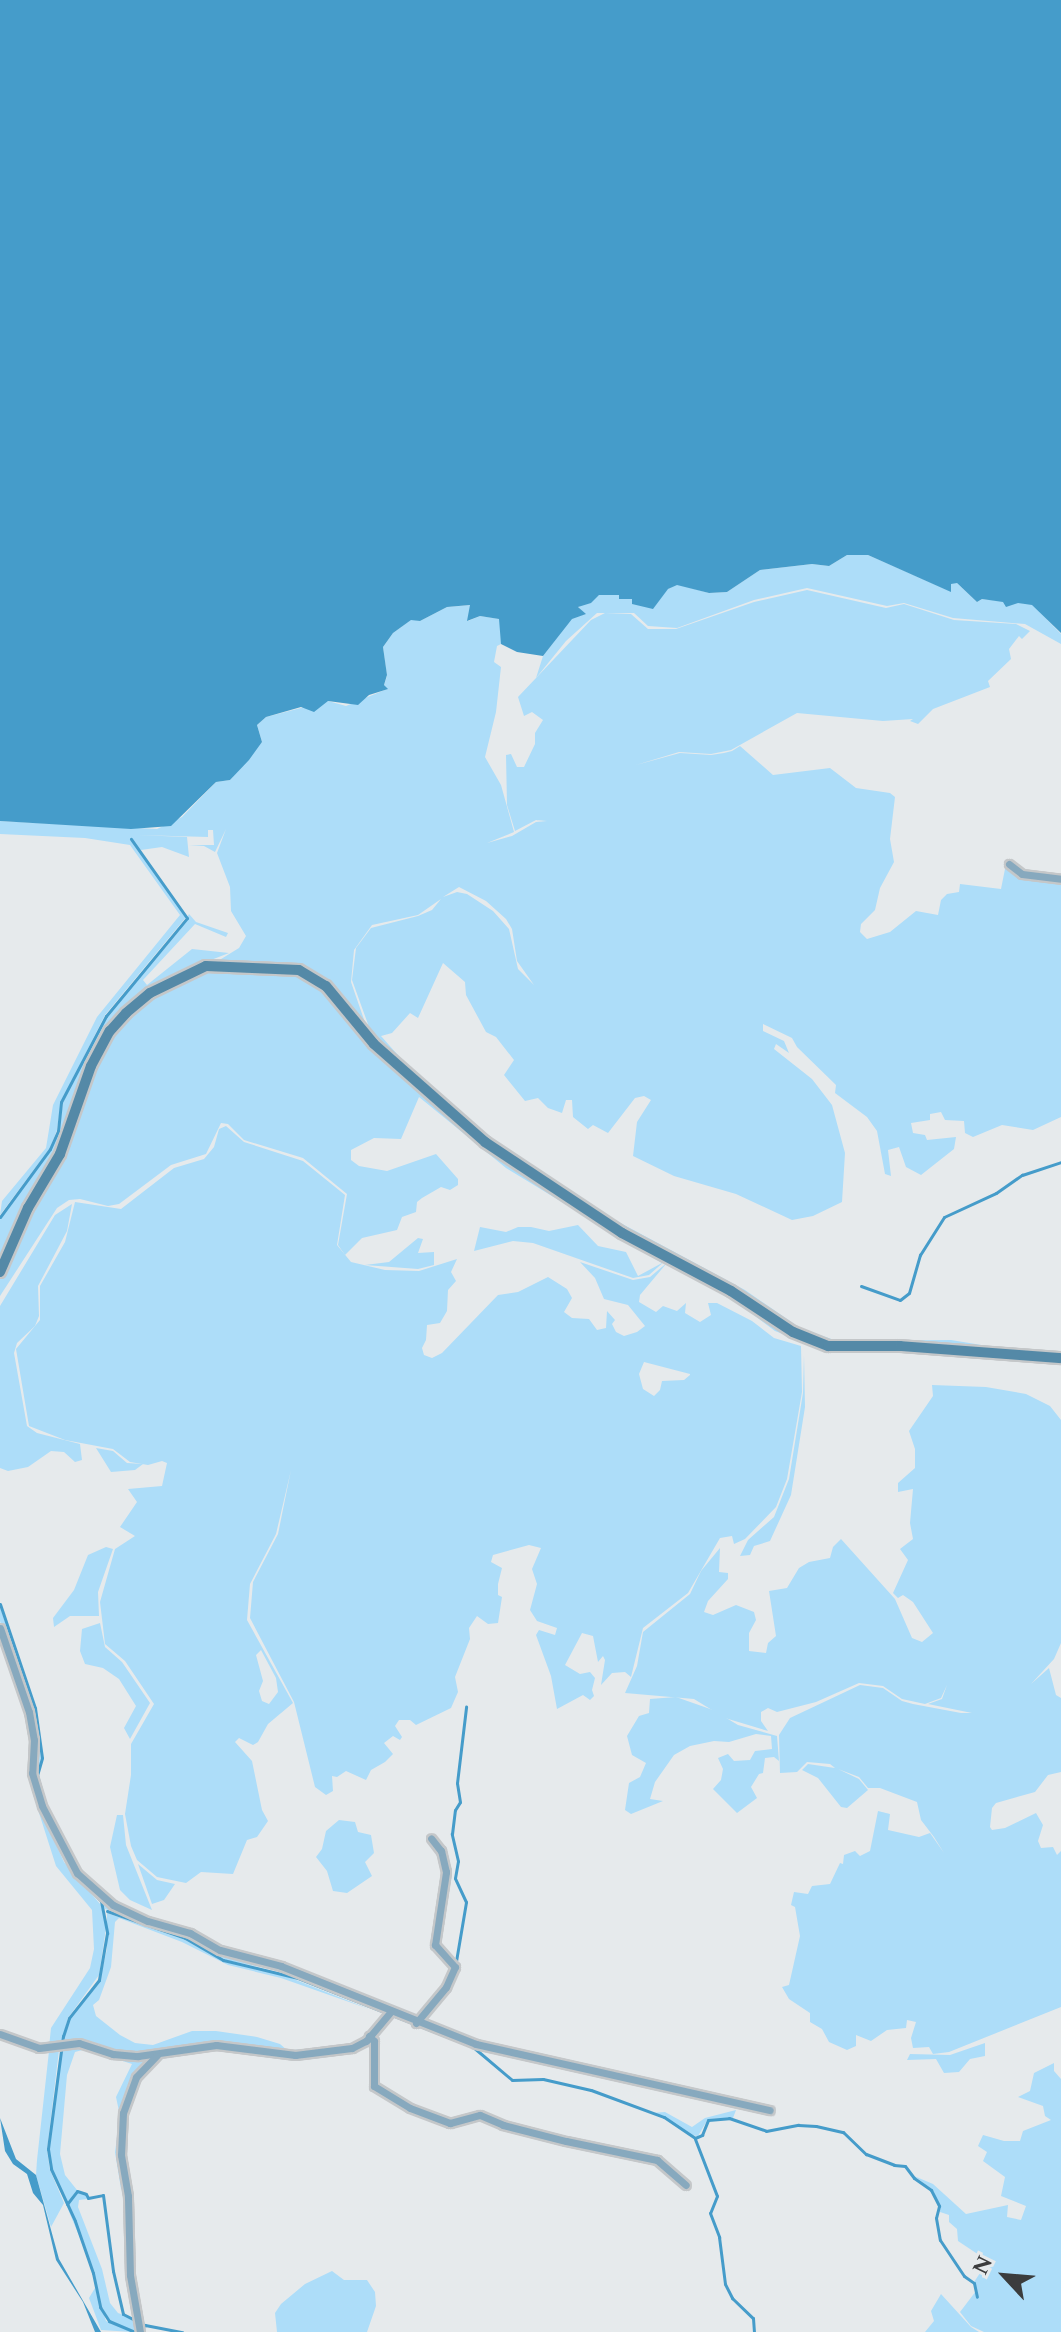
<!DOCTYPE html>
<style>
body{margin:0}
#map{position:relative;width:1061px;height:2332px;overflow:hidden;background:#e6eaec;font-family:Spectral,serif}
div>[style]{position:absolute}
.green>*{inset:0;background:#adddf9}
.water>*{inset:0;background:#459cca}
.stream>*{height:3px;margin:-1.5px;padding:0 1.5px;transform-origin:1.5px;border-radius:1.5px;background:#459cca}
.roads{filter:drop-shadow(2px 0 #c4c7c9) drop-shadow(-2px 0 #c4c7c9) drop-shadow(0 2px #c4c7c9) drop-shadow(0 -2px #c4c7c9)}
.street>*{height:7px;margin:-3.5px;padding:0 3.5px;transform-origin:3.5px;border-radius:3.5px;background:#87a9be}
.secondary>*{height:10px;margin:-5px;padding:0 5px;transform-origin:5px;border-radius:5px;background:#5489a7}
span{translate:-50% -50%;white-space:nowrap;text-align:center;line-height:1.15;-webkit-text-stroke:6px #e6eaec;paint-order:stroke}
.north{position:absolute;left:965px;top:2236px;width:80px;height:80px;-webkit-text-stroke:6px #e6eaec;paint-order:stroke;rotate:296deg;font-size:22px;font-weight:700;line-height:32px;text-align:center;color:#3b3c3d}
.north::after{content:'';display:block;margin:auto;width:28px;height:36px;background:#3b3c3d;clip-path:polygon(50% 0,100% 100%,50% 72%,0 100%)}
</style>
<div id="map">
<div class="green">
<i style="clip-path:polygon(847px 555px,868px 555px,950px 591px,951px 583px,957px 583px,977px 602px,982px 599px,1032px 604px,1061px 634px,1061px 644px,1025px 624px,953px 618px,904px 603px,887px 606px,807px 588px,754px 600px,677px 628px,648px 626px,634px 613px,597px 613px,566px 641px,536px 678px,543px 656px,572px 618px,585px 614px,578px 607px,599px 595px,668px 589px,677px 584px,709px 593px,727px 592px,760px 570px,812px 564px,829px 566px)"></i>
<i style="clip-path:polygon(evenodd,807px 590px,886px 608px,904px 604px,954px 620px,1016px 624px,1030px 631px,1022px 639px,1019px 636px,1009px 649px,1011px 659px,988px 681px,990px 687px,933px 709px,918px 724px,910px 721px,913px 719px,883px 721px,797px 713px,731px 750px,711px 754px,679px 752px,636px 765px,680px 753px,711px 755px,724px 753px,732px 751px,740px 746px,773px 775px,830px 768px,856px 788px,890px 793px,895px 797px,890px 839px,894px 862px,880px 888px,875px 910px,861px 924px,860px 932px,867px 939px,890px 932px,916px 911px,938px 915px,941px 900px,947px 894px,959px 892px,960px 884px,1001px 889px,1006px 864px,1014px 871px,1061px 881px,1061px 1117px,1033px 1130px,1002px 1125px,973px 1137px,965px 1133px,964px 1121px,945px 1120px,941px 1112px,930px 1114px,930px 1120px,911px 1123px,913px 1133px,925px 1135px,927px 1140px,956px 1137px,954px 1149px,921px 1175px,906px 1167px,899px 1147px,888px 1150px,891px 1176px,885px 1174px,877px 1131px,867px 1117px,835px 1093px,836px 1085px,797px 1047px,792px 1038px,763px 1024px,763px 1031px,784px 1041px,789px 1053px,776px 1044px,774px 1049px,812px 1079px,832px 1105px,845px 1153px,842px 1202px,813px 1216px,792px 1220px,736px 1194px,674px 1176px,633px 1156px,637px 1122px,651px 1100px,644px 1096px,635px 1098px,608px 1133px,593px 1125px,588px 1129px,573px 1117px,572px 1100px,566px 1100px,562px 1113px,548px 1108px,538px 1098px,525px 1101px,504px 1075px,514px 1060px,496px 1037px,486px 1032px,466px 995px,465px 982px,443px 963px,418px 1018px,410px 1013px,392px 1033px,381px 1036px,412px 1071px,500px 1148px,602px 1213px,745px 1290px,800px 1328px,837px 1341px,951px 1340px,1030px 1353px,1061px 1352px,1061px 1357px,818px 1341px,652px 1247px,485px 1140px,373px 1038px,352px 980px,356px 948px,371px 928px,418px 916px,432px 910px,441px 899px,418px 915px,372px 925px,354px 950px,351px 982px,370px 1037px,310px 970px,213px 964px,239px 948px,246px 936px,231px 911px,230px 887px,217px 853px,226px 829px,215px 852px,204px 846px,189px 845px,214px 845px,213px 830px,208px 830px,208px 837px,137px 835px,187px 837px,189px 857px,162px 847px,141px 850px,130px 839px,187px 916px,105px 1015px,61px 1102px,57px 1130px,50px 1148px,0 1215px,2px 1201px,46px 1148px,53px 1105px,97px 1017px,180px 915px,130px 845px,85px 838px,0 834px,0 821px,157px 829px,182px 817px,216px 782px,230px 780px,262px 742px,257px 725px,266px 717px,328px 701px,346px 706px,387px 689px,384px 685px,387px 676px,383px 647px,393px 633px,412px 619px,420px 621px,447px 607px,471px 605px,468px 621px,480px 616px,500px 619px,501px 623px,501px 644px,497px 646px,494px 662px,501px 667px,496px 712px,485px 757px,501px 785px,514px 832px,487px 843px,512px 836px,536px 822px,547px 821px,536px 820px,515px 831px,507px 805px,506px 755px,511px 754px,517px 767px,524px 767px,535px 744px,535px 733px,543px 720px,532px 712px,524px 716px,518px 697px,591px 620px,605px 613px,631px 614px,648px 629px,676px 629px,754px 602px,807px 590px,459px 887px,486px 901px,506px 919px,512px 929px,517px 961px,534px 985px,518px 969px,509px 929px,493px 911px,467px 894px,457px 892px,443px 897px,459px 887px)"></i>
<i style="clip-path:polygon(189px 914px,196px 922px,228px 933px,226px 937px,195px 924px,143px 980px,147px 985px,192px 949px,229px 953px,193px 967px,119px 1018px,85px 1072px,59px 1147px,0 1266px,0 1219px,51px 1149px,59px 1131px,63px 1102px,107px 1015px,180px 930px)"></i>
<i style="clip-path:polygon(200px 970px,294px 974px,315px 981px,414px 1086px,480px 1143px,666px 1260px,649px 1275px,633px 1278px,533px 1243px,513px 1241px,474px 1251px,480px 1227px,506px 1232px,518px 1227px,531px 1227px,549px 1231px,578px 1225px,598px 1246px,626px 1252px,638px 1276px,662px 1263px,506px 1168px,419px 1097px,401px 1139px,374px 1138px,351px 1150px,351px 1160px,359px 1166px,387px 1171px,436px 1154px,458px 1179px,458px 1185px,450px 1190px,441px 1187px,422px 1198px,417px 1202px,416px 1212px,402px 1217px,397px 1230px,362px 1238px,345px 1255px,338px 1245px,347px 1194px,303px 1158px,244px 1140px,228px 1124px,221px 1123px,206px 1154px,171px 1165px,119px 1204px,108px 1206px,80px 1199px,69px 1200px,57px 1208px,0 1296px,0 1279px,106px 1043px,155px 993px)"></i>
<i style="clip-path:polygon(evenodd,226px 1126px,244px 1142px,303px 1161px,345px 1195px,337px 1245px,351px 1262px,385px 1270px,419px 1271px,457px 1259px,451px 1272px,456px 1281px,448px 1290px,447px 1311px,440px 1323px,427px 1325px,426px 1340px,422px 1348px,424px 1355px,432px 1358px,442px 1353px,498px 1295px,518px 1292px,548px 1277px,567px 1289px,572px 1298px,564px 1312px,572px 1318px,589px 1319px,597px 1330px,606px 1328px,607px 1311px,615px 1320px,612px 1324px,616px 1332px,624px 1336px,637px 1332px,645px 1326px,628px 1305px,604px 1299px,595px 1278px,580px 1262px,633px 1280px,650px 1277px,669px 1261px,730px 1293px,801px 1341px,775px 1331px,730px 1297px,666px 1264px,640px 1295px,639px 1302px,656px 1312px,663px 1306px,677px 1311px,686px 1303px,685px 1313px,700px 1322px,711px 1315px,708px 1303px,717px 1303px,752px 1321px,774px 1338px,801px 1346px,802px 1392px,787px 1479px,776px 1507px,745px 1539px,734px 1544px,732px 1536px,720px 1538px,688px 1593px,643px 1628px,631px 1677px,625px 1672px,612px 1673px,601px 1685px,605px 1660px,603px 1656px,598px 1662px,593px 1636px,582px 1633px,565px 1665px,580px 1674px,590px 1672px,595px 1678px,592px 1690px,594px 1696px,590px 1700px,583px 1695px,557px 1709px,551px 1676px,536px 1635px,539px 1630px,555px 1635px,557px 1628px,537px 1621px,530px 1610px,537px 1584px,532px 1569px,541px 1548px,529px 1545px,493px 1555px,491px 1562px,502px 1568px,498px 1584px,498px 1595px,502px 1597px,498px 1623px,488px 1624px,477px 1616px,469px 1628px,470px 1639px,455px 1677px,458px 1692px,451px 1708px,416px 1725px,410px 1720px,399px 1720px,395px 1726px,402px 1737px,400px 1740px,393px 1736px,384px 1743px,393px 1754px,385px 1762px,371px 1770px,366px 1780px,346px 1771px,337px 1777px,332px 1776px,333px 1791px,326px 1795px,315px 1787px,294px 1702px,250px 1618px,253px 1582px,278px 1534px,291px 1470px,276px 1534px,250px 1584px,247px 1620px,293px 1703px,268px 1724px,258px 1742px,253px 1745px,239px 1738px,235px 1742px,252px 1761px,262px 1810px,268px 1821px,257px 1837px,247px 1840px,233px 1874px,201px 1872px,186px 1883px,157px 1877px,137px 1860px,131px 1846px,125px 1814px,131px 1775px,131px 1744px,154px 1704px,125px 1661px,105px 1644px,100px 1602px,115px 1549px,135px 1536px,120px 1527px,137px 1502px,128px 1489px,162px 1486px,167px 1463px,162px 1461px,148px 1465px,130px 1462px,113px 1449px,65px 1440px,29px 1426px,16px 1349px,40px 1320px,40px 1286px,65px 1242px,75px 1202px,121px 1209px,174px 1168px,204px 1159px,214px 1147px,219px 1129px,226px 1126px,644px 1362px,690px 1374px,690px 1375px,684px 1380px,662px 1381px,660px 1390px,654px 1396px,643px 1389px,639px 1374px,644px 1362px,226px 1126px,261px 1650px,276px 1678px,278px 1692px,269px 1704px,262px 1701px,259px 1691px,263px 1681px,256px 1655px,261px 1650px)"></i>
<i style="clip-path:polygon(72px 1204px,67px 1231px,38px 1286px,39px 1316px,35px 1326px,17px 1343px,14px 1353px,27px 1426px,37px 1433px,80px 1444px,82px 1460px,75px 1462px,64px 1452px,51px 1451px,28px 1467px,8px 1471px,0 1468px,0 1306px,55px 1215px)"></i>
<i style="clip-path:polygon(418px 1238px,423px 1239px,418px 1253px,434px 1252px,434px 1265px,418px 1269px,365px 1265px,389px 1262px)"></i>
<i style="clip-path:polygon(804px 1355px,805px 1407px,791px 1495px,770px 1541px,754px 1546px,750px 1555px,740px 1556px,748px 1540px,774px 1517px,789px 1479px,803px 1393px)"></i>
<i style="clip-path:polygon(932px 1385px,986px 1387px,1026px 1394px,1050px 1406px,1061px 1420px,1061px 1643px,1054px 1659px,1031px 1684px,1049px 1668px,1056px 1695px,1061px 1698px,1061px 1772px,1048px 1775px,1035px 1792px,996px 1803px,992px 1808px,990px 1827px,992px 1830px,1005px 1828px,1036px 1813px,1043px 1825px,1038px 1841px,1041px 1848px,1053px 1847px,1057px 1855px,1061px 1851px,1061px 2007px,949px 2052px,933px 2054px,929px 2047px,913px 2048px,911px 2038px,916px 2022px,907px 2020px,906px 2028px,887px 2030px,871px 2041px,856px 2035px,856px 2046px,847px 2050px,829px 2042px,822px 2029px,810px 2022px,810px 2013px,789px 1999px,782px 1987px,789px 1985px,800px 1936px,795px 1907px,791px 1905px,794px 1892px,808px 1894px,812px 1886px,830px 1884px,840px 1863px,843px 1864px,844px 1855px,855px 1851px,860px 1856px,870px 1851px,878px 1811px,890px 1814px,888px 1830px,919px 1837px,930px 1833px,944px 1853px,934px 1837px,921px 1820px,917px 1802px,880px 1788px,868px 1788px,859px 1777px,838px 1769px,859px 1779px,868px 1790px,847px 1808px,841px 1807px,818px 1778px,802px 1770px,808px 1764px,835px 1768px,830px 1764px,807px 1762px,797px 1772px,780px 1773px,779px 1735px,790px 1718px,860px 1685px,883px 1688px,902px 1701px,913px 1704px,961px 1713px,972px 1713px,928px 1704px,942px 1699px,947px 1685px,941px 1698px,925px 1704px,902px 1699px,883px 1686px,859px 1683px,816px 1702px,777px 1712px,768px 1708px,761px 1712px,761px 1721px,768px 1731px,725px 1718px,694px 1699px,625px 1693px,637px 1666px,643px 1632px,690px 1594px,701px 1571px,720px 1548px,719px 1572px,728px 1573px,728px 1579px,708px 1601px,704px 1612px,713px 1615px,736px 1605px,754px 1612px,756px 1620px,749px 1633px,749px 1651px,766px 1653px,768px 1643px,776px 1636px,769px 1591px,787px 1588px,799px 1568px,809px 1562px,830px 1558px,833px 1547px,841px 1539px,895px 1599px,912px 1638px,922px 1642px,933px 1633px,913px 1602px,903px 1595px,898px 1598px,893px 1593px,908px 1560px,900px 1549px,913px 1539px,910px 1523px,913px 1489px,898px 1492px,898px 1483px,915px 1468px,915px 1449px,909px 1431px,933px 1396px)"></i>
<i style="clip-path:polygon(96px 1448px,113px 1451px,127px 1463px,143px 1464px,135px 1470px,111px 1472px)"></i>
<i style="clip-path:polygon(106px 1547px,113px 1549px,98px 1592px,99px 1616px,70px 1616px,54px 1627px,53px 1618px,74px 1590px,88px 1555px)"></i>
<i style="clip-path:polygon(0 1607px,34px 1709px,41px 1758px,37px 1780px,47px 1809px,37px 1790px,30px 1711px,0 1621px)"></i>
<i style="clip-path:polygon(100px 1623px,105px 1647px,122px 1662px,150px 1703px,130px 1739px,124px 1728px,136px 1706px,119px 1679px,103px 1668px,85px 1664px,80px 1651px,82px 1629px)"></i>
<i style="clip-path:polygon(676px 1697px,713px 1710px,738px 1725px,777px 1736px,779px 1761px,774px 1757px,765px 1758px,763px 1773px,759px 1774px,751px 1787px,757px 1798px,737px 1813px,713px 1789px,721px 1780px,723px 1769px,718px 1758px,728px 1754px,734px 1761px,750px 1760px,755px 1751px,772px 1749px,771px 1736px,756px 1734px,729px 1742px,714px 1741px,690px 1746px,674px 1755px,655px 1782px,650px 1799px,663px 1801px,631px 1814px,625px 1810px,629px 1783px,640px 1777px,646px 1763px,632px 1755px,627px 1736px,639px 1716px,649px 1713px,650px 1699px)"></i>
<i style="clip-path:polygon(32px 1791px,64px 1862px,101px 1905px,106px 1928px,99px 1975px,68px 2018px,60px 2048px,49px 2047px,51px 2028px,90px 1968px,94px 1949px,92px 1910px,56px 1866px)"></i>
<i style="clip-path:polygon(117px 1815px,123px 1815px,126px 1845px,152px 1910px,130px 1900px,120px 1890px,110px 1847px)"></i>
<i style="clip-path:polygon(339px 1820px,355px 1822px,358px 1832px,371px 1835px,374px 1853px,365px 1862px,372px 1876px,347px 1893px,333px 1891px,327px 1871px,316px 1857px,322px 1849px,326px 1831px)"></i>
<i style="clip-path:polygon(60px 1848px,111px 1905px,190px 1935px,218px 1951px,285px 1969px,388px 2012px,288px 1973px,226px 1960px,184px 1937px,105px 1909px,102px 1902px,77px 1876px)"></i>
<i style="clip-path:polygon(138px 1864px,157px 1880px,175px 1884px,164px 1900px,152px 1904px)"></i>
<i style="clip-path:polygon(107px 1913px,185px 1940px,225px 1962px,286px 1976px,369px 2009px,281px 1978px,228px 1965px,182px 1942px,119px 1918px,115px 1922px,111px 1967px,99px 2000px,93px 2005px,96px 2016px,120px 2035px,135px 2043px,153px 2045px,192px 2031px,216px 2031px,257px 2037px,280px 2044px,288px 2051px,301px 2049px,307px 2053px,295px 2054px,215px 2044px,137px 2055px,114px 2053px,79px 2042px,62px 2046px,70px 2018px,100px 1979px,107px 1949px)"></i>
<i style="clip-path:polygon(985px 2043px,985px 2056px,970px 2059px,959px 2072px,944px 2073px,936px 2059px,907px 2060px,910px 2054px,950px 2055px)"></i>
<i style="clip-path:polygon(80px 2044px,100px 2051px,154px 2056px,140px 2070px,122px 2109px,125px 2190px,121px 2189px,115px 2152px,120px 2116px,116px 2097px,132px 2064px,86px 2049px,75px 2052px,67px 2075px,60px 2154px,65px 2175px,77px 2190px,73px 2198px,78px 2192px,86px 2194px,87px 2199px,79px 2200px,78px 2207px,102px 2269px,110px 2303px,118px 2313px,138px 2320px,136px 2332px,111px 2321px,101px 2307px,94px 2272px,51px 2168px,49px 2148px,61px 2049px)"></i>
<i style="clip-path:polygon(59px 2050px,47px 2150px,50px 2170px,64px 2203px,51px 2227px,36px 2175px,37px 2160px,49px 2051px)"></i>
<i style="clip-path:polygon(1054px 2063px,1054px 2071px,1061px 2079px,1061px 2332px,984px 2332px,971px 2326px,960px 2312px,976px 2291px,978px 2299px,974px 2282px,988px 2261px,958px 2241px,957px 2229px,949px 2222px,949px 2215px,940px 2212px,932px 2189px,914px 2176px,933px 2184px,966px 2214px,1008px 2205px,1007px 2217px,1021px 2220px,1026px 2206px,1001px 2196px,1005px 2177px,983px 2161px,987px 2152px,978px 2146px,983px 2135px,1004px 2141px,1020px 2141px,1023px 2131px,1051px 2120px,1045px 2116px,1043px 2106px,1018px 2097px,1030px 2091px,1034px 2073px)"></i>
<i style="clip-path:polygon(736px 2110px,733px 2118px,708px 2119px,698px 2136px,689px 2135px,664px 2116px,651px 2113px,665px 2112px,692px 2127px,705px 2118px)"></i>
<i style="clip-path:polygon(332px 2271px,344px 2280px,367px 2280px,375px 2292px,376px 2306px,367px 2332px,277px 2332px,275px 2313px,281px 2304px,305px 2284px)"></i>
<i style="clip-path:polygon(95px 2288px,106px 2321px,132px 2332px,101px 2330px,89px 2298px)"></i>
<i style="clip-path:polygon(941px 2294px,971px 2327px,979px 2332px,925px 2332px,934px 2321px,931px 2311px)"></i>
</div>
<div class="water">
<i style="clip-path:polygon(0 0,1061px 0,1061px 640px,1061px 633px,1032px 605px,1018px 603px,1006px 607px,1003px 602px,982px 599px,977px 602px,957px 583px,951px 584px,951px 592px,868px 555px,847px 555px,829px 566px,812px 564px,760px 570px,727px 592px,709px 593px,677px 585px,668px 589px,653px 609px,632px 604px,632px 599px,619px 599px,619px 595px,599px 595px,591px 603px,578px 607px,586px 614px,572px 619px,543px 656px,517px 652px,501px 644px,499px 619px,480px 616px,467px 621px,470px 605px,447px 607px,420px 621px,411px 620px,393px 633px,383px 647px,387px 675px,384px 685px,388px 689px,369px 695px,358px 705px,328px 701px,314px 712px,301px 707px,266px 717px,257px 725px,262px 742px,249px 760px,230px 780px,216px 782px,171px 826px,131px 829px,0 821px)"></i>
<i style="clip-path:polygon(0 2118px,16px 2159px,36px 2175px,59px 2259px,101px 2332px,95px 2332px,83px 2302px,56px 2260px,43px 2205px,33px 2193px,27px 2174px,13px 2164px,5px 2151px)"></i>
</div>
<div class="stream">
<i style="left:0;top:1217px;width:84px;rotate:-53.7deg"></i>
<i style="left:50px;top:1149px;width:20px;rotate:-66deg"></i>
<i style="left:58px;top:1131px;width:29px;rotate:-84deg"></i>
<i style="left:61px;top:1102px;width:97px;rotate:-62.4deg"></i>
<i style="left:106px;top:1016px;width:127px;rotate:-50.4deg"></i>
<i style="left:187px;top:918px;width:97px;rotate:-125.3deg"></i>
<i style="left:861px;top:1286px;width:41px;rotate:19.7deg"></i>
<i style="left:900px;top:1300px;width:11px;rotate:-38deg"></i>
<i style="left:909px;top:1293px;width:40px;rotate:-74deg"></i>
<i style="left:920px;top:1255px;width:45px;rotate:-57.7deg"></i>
<i style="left:944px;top:1217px;width:57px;rotate:-24.8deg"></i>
<i style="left:996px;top:1193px;width:32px;rotate:-35deg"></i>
<i style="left:1022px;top:1175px;width:41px;rotate:-18.4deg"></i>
<i style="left:0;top:1604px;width:110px;rotate:71.4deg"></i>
<i style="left:35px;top:1708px;width:50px;rotate:82deg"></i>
<i style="left:42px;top:1758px;width:18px;rotate:106deg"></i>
<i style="left:37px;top:1775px;width:41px;rotate:74.6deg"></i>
<i style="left:56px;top:1841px;width:31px;rotate:63deg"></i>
<i style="left:70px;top:1869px;width:45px;rotate:45.9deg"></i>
<i style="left:101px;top:1901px;width:33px;rotate:79deg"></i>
<i style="left:107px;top:1933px;width:48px;rotate:99.7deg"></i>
<i style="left:99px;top:1980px;width:48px;rotate:128.3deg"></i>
<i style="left:69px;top:2018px;width:19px;rotate:108deg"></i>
<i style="left:63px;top:2036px;width:114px;rotate:97.6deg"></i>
<i style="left:48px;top:2149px;width:20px;rotate:81deg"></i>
<i style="left:51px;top:2169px;width:57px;rotate:65.2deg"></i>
<i style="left:75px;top:2221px;width:55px;rotate:70.9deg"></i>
<i style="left:93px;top:2273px;width:35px;rotate:78deg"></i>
<i style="left:100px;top:2307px;width:17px;rotate:57deg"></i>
<i style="left:109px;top:2321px;width:28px;rotate:23deg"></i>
<i style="left:107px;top:1911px;width:83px;rotate:19.1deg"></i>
<i style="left:185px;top:1938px;width:44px;rotate:30.1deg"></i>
<i style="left:223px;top:1960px;width:77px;rotate:13.5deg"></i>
<i style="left:298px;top:1978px;width:188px;rotate:21.5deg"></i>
<i style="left:473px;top:2047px;width:51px;rotate:40.2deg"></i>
<i style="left:512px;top:2080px;width:31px;rotate:-2deg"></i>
<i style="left:543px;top:2079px;width:49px;rotate:12.9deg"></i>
<i style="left:591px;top:2090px;width:78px;rotate:20.3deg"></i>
<i style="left:664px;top:2117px;width:37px;rotate:34deg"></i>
<i style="left:453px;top:1979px;width:78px;rotate:-80.4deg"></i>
<i style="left:466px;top:1902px;width:26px;rotate:-115deg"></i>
<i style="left:455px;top:1878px;width:17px;rotate:-80deg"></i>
<i style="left:458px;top:1861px;width:28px;rotate:-103deg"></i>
<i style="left:452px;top:1834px;width:24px;rotate:-83deg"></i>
<i style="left:455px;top:1810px;width:9px;rotate:-58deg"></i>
<i style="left:460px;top:1802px;width:19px;rotate:-99deg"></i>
<i style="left:457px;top:1783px;width:77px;rotate:-83.2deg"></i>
<i style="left:695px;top:2138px;width:8px;rotate:-23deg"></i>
<i style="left:702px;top:2135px;width:16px;rotate:-68deg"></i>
<i style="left:708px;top:2120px;width:21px;rotate:-5deg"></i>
<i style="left:729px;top:2118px;width:39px;rotate:19deg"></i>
<i style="left:766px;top:2131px;width:33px;rotate:-11deg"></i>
<i style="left:798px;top:2125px;width:18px;rotate:3deg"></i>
<i style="left:816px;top:2126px;width:28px;rotate:13deg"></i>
<i style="left:843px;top:2132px;width:32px;rotate:44deg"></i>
<i style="left:866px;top:2154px;width:30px;rotate:21deg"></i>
<i style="left:894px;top:2165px;width:11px;rotate:5deg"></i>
<i style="left:905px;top:2166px;width:15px;rotate:53deg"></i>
<i style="left:914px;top:2178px;width:21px;rotate:35deg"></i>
<i style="left:931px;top:2190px;width:18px;rotate:63deg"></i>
<i style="left:939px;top:2206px;width:12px;rotate:104deg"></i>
<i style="left:936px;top:2218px;width:22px;rotate:80deg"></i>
<i style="left:940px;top:2240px;width:43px;rotate:56.3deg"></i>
<i style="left:964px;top:2276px;width:12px;rotate:35deg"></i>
<i style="left:974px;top:2283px;width:14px;rotate:78deg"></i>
<i style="left:695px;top:2139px;width:61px;rotate:68.9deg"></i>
<i style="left:717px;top:2196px;width:18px;rotate:112deg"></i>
<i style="left:710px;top:2213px;width:26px;rotate:69deg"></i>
<i style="left:719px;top:2237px;width:47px;rotate:82.7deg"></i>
<i style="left:725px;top:2284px;width:16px;rotate:63deg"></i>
<i style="left:732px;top:2298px;width:29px;rotate:44deg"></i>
<i style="left:753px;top:2318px;width:14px;rotate:86deg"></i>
<i style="left:67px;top:2204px;width:16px;rotate:-52deg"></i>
<i style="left:77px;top:2191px;width:9px;rotate:18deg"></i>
<i style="left:86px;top:2194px;width:4px;rotate:63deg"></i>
<i style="left:88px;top:2198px;width:15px;rotate:-11deg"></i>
<i style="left:103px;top:2195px;width:77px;rotate:82.5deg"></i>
<i style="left:113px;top:2271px;width:44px;rotate:76.9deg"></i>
<i style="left:123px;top:2314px;width:25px;rotate:27deg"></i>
<i style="left:145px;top:2325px;width:38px;rotate:11deg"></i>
</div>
<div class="roads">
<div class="street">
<i style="left:1009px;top:864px;width:16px;rotate:38deg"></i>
<i style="left:1022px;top:874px;width:39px;rotate:7deg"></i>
<i style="left:0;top:1628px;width:89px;rotate:71deg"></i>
<i style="left:29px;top:1712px;width:28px;rotate:80deg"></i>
<i style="left:34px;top:1740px;width:33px;rotate:93deg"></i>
<i style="left:32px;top:1773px;width:34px;rotate:73deg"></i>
<i style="left:42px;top:1806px;width:76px;rotate:62.4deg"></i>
<i style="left:77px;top:1873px;width:48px;rotate:41.6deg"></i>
<i style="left:113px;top:1905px;width:38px;rotate:25deg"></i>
<i style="left:148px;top:1921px;width:44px;rotate:15.9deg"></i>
<i style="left:190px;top:1933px;width:34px;rotate:30deg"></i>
<i style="left:220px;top:1950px;width:63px;rotate:14.7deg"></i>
<i style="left:281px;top:1966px;width:210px;rotate:21.8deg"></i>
<i style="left:476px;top:2044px;width:301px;rotate:12.7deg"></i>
<i style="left:416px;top:2023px;width:47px;rotate:-50.2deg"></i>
<i style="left:446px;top:1987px;width:22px;rotate:-66deg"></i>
<i style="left:455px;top:1967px;width:30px;rotate:-132deg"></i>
<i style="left:435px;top:1945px;width:74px;rotate:-81.4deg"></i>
<i style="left:446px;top:1872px;width:22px;rotate:-103deg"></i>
<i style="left:441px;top:1851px;width:16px;rotate:-128deg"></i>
<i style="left:0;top:2034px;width:41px;rotate:19.7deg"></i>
<i style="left:39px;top:2048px;width:40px;rotate:-7.1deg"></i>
<i style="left:79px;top:2043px;width:36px;rotate:18deg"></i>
<i style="left:113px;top:2054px;width:25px;rotate:5deg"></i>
<i style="left:138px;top:2056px;width:79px;rotate:-8deg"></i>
<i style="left:216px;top:2045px;width:80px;rotate:7.2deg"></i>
<i style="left:295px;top:2055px;width:57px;rotate:-7deg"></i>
<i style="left:352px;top:2048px;width:16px;rotate:-27deg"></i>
<i style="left:366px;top:2041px;width:38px;rotate:-50deg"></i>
<i style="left:369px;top:2036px;width:7px;rotate:45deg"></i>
<i style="left:374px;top:2041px;width:45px;rotate:90deg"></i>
<i style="left:374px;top:2086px;width:42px;rotate:31.4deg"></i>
<i style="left:410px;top:2108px;width:43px;rotate:20.6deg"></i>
<i style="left:450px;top:2123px;width:31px;rotate:-15deg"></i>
<i style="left:480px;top:2115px;width:25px;rotate:23deg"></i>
<i style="left:503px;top:2125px;width:65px;rotate:14.3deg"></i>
<i style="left:566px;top:2141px;width:93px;rotate:11.8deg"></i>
<i style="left:657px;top:2160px;width:38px;rotate:41deg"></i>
<i style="left:140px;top:2332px;width:58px;rotate:-100deg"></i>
<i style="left:130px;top:2275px;width:79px;rotate:-91.5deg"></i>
<i style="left:128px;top:2196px;width:42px;rotate:-99.7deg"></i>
<i style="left:121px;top:2155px;width:42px;rotate:-87.3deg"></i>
<i style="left:123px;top:2113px;width:38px;rotate:-70deg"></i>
<i style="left:136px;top:2077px;width:30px;rotate:-46deg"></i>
</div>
<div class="secondary">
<i style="left:0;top:1272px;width:70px;rotate:-66.4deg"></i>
<i style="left:28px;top:1208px;width:63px;rotate:-59.3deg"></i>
<i style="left:60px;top:1154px;width:93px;rotate:-70.6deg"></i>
<i style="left:91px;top:1066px;width:40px;rotate:-62deg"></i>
<i style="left:110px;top:1031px;width:24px;rotate:-48deg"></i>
<i style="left:126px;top:1013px;width:31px;rotate:-40deg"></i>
<i style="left:150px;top:993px;width:62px;rotate:-25.7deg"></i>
<i style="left:206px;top:966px;width:93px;rotate:2.5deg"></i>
<i style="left:299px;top:970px;width:31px;rotate:31deg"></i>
<i style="left:326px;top:986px;width:75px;rotate:50.4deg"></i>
<i style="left:374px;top:1044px;width:148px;rotate:41.4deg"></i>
<i style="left:485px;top:1142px;width:164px;rotate:33.6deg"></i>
<i style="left:622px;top:1233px;width:123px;rotate:28deg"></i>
<i style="left:731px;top:1291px;width:74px;rotate:33.5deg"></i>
<i style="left:793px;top:1332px;width:38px;rotate:22deg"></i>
<i style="left:828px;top:1346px;width:72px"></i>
<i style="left:900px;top:1346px;width:161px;rotate:4.3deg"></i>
</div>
</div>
<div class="north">N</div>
</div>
